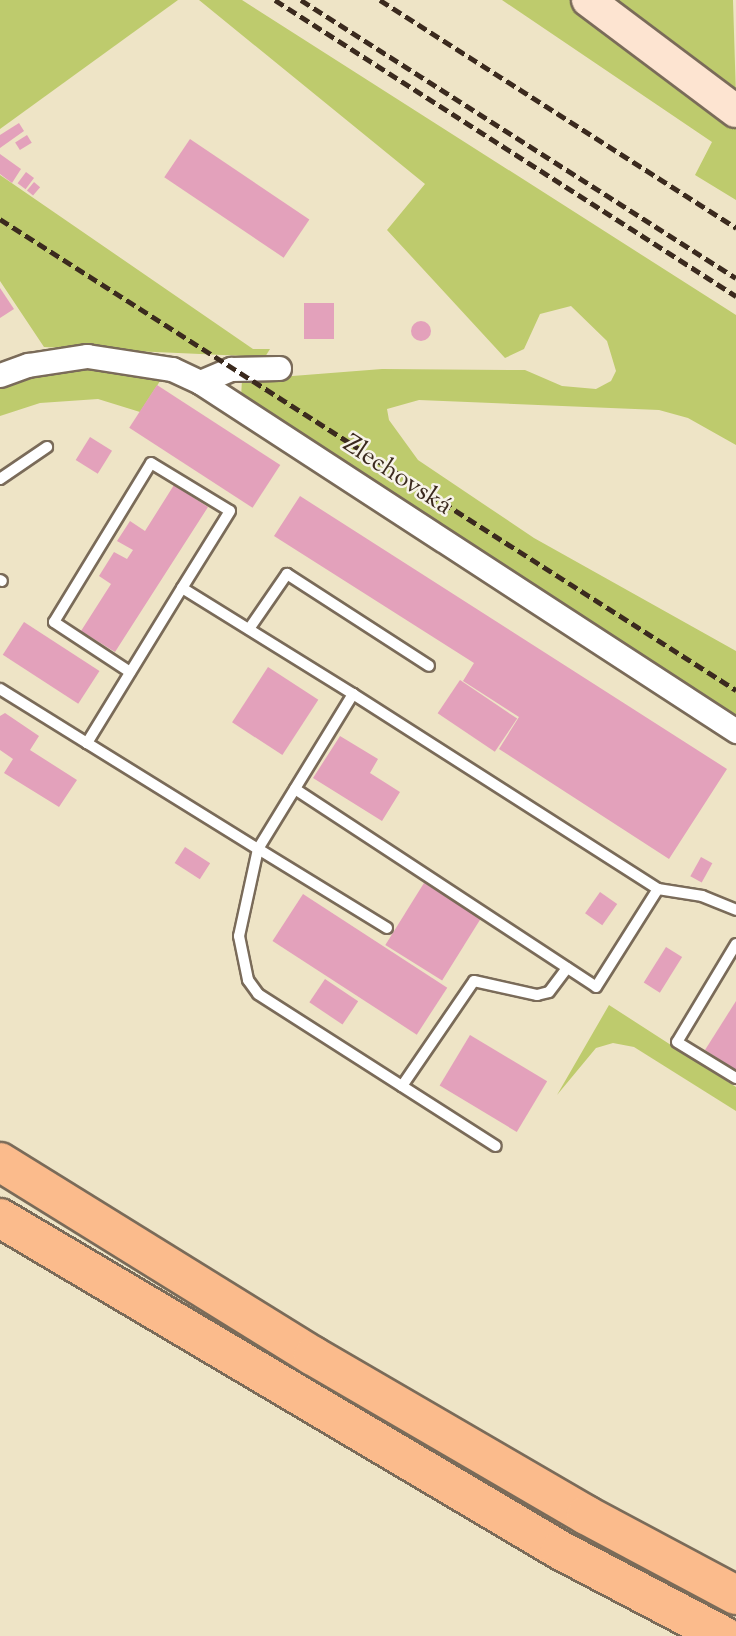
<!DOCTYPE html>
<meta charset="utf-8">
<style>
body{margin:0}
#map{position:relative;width:736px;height:1636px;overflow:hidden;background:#eee4c6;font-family:"Sorts Mill Goudy",serif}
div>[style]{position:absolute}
.green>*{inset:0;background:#becb6d}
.building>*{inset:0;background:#e3a1bb;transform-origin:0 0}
.round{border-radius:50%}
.roads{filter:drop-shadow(2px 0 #7a6b59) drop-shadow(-2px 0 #7a6b59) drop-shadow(0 2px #7a6b59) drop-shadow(0 -2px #7a6b59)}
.service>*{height:10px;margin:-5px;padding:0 5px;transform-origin:5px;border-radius:5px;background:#fff}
.minor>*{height:23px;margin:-11.5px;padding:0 11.5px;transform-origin:11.5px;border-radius:11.5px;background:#fff}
.secondary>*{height:32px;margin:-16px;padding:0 16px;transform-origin:16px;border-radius:16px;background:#fde4d1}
.motorway>*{height:38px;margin:-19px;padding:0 19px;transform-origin:19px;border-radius:19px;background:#fbbb8c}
.rail>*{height:5px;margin-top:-2.5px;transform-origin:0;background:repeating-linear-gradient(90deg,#3b2a1e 0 10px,transparent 0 15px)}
span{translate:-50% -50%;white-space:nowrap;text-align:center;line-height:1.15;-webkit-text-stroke:5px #f7f3e8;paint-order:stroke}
.street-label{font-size:26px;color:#3b2a1e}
</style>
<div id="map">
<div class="green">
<i style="clip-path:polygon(0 0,178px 0,0 129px)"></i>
<i style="clip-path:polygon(199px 0,242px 0,736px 315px,736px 445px,688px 418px,659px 410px,419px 400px,387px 409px,389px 420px,418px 460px,534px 538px,736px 651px,736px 715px,241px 397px,242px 380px,382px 369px,525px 370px,562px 386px,596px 389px,611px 381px,616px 371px,607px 341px,571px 306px,540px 314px,524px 349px,505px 358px,387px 230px,425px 184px)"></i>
<i style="clip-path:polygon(502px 0,571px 0,736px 124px,736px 200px,695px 175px,712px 142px)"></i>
<i style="clip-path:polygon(606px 0,733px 0,736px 97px)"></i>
<i style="clip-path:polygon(0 175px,253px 349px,270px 349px,265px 357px,44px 347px,0 281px)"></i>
<i style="clip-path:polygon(99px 367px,162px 378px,140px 412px,98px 399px,40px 403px,0 416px,0 389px,53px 371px)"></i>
<i style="clip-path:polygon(609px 1005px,736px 1087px,736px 1111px,634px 1047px,613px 1043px,596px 1048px,557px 1095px)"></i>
</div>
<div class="building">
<i style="clip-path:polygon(19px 123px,24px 131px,0 148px,0 135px)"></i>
<i style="left:27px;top:135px;width:9px;height:14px;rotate:58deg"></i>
<i style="left:190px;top:139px;width:144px;height:46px;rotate:34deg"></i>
<i style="clip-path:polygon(0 154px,21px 169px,12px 183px,0 174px)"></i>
<i style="left:26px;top:172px;width:10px;height:14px;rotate:37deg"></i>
<i style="left:34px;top:182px;width:8px;height:11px;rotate:40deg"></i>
<i style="clip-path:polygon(0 288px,14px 309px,0 318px)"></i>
<i style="left:304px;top:303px;width:30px;height:36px"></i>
<i class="round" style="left:411px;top:321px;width:20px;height:20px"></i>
<i style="left:157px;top:385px;width:147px;height:51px;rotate:33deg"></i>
<i style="left:90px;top:437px;width:26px;height:27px;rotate:32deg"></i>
<i style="clip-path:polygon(174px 485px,208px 507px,115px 652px,81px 631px,111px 584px,99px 576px,114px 552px,127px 559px,133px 550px,117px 541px,130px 521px,145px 531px)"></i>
<i style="clip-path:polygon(300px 496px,727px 769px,669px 859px,499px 749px,519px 717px,463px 681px,474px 663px,274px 536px)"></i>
<i style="left:24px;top:622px;width:90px;height:39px;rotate:33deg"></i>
<i style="left:268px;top:667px;width:60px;height:66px;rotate:33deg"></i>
<i style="left:460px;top:680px;width:69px;height:40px;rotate:34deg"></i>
<i style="clip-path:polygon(5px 713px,39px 736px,30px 750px,77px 780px,59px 807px,4px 773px,13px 759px,0 750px,0 716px)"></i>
<i style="clip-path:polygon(340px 736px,378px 759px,370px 773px,400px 792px,382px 821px,313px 778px)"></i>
<i style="left:185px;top:847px;width:30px;height:19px;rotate:33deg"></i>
<i style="left:701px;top:857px;width:13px;height:22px;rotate:29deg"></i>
<i style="left:424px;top:883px;width:67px;height:73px;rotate:32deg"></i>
<i style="left:600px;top:892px;width:21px;height:26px;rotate:35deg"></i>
<i style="left:303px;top:894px;width:172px;height:56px;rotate:33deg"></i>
<i style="left:666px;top:947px;width:19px;height:42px;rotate:32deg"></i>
<i style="left:325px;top:979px;width:40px;height:28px;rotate:34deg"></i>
<i style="clip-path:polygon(736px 1001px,736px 1070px,705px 1050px)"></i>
<i style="left:470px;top:1035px;width:90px;height:59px;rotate:31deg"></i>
</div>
<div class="roads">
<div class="service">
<i style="left:0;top:479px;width:57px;rotate:-34.2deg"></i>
<i style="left:0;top:580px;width:2px;rotate:27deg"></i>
<i style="left:249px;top:629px;width:67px;rotate:-55.4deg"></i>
<i style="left:287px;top:574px;width:169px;rotate:32.9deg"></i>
<i style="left:130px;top:672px;width:91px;rotate:-146.7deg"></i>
<i style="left:54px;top:622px;width:186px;rotate:-58.6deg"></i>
<i style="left:151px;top:463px;width:92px;rotate:31.3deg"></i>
<i style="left:230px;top:511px;width:91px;rotate:121.9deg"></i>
<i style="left:0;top:689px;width:102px;rotate:31.8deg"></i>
<i style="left:87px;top:743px;width:201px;rotate:31.8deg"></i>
<i style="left:258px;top:849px;width:182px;rotate:-58.5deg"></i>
<i style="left:353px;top:694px;width:201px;rotate:-148.2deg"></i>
<i style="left:182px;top:588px;width:182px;rotate:121.5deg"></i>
<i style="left:295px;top:789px;width:360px;rotate:33.3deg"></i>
<i style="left:596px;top:987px;width:116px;rotate:-57.7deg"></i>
<i style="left:658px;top:889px;width:362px;rotate:-147.4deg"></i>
<i style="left:658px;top:889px;width:45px;rotate:9deg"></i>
<i style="left:702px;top:896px;width:37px;rotate:22deg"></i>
<i style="left:387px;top:928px;width:151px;rotate:-148.5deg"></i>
<i style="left:258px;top:849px;width:89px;rotate:102.3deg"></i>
<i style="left:239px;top:936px;width:45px;rotate:78.4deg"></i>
<i style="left:248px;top:980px;width:17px;rotate:54deg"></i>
<i style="left:258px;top:994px;width:282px;rotate:32.6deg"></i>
<i style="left:736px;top:944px;width:114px;rotate:121deg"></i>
<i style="left:677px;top:1042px;width:69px;rotate:31.4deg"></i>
<i style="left:402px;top:1086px;width:127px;rotate:-55.6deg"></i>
<i style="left:474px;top:981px;width:65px;rotate:12.5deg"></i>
<i style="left:537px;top:995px;width:12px;rotate:-14deg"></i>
<i style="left:549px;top:992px;width:30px;rotate:-53deg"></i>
</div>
<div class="minor">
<i style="left:0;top:375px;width:30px;rotate:-20deg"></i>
<i style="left:28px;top:365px;width:60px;rotate:-8.7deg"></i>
<i style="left:87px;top:356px;width:86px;rotate:8.7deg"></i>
<i style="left:172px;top:369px;width:31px;rotate:25deg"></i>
<i style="left:200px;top:382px;width:640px;rotate:33.07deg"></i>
<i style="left:200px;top:382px;width:34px;rotate:-23deg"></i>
<i style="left:231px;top:369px;width:48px;rotate:-1.2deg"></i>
</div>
<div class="secondary">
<i style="left:588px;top:0;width:185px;rotate:36.9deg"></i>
</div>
<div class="motorway">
<i style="left:0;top:1162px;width:368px;rotate:31.8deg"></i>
<i style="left:313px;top:1356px;width:316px;rotate:30.2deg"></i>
<i style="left:586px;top:1515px;width:170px;rotate:28.1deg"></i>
<i style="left:0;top:1218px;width:651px;rotate:30.66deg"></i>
<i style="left:560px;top:1550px;width:185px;rotate:27.7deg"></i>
</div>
</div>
<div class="rail">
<i style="left:275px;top:0;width:548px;rotate:32.7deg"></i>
<i style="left:301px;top:0;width:516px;rotate:32.58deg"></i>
<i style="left:380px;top:0;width:423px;rotate:32.6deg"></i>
<i style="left:0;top:219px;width:874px;rotate:32.62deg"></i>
</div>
<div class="street-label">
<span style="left:397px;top:476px;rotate:33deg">Zlechovská</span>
</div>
</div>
